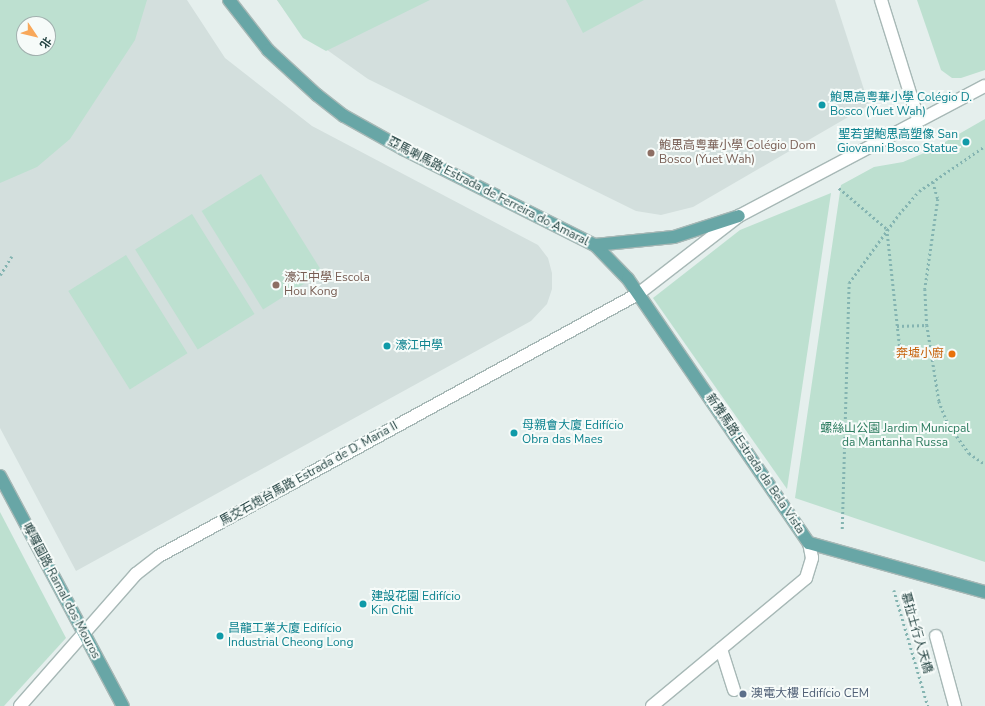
<!DOCTYPE html>
<meta charset="utf-8">
<style>
body{margin:0}
#map{position:relative;width:985px;height:706px;overflow:hidden;background:#e5efed;font-family:"Nunito Sans","Noto Sans SC",sans-serif}
div>[style]{position:absolute}
.built>*{inset:0;background:#d3dfdd}
.green>*{inset:0;background:#bde0d0;transform-origin:0 0}
.path>*{height:2.5px;margin-top:-1.25px;transform-origin:0;background:repeating-linear-gradient(90deg,#84b4b1 0 2px,transparent 0 5px)}
.roads{filter:drop-shadow(1px 0 #a7b8b6) drop-shadow(-1px 0 #a7b8b6) drop-shadow(0 1px #a7b8b6) drop-shadow(0 -1px #a7b8b6)}
.minor>*{height:12px;margin:-6px;padding:0 6px;transform-origin:6px;border-radius:6px;background:#fff}
.major>*{height:12px;margin:-6px;padding:0 6px;transform-origin:6px;border-radius:6px;background:#68a6a6}
.dots>*{width:11px;height:11px;translate:-50% -50%;box-sizing:border-box;border:2px solid #f6fbf9;border-radius:50%}
span{translate:-50% -50%;white-space:nowrap;text-align:center;line-height:1.15;-webkit-text-stroke:4px #f6fbf9;paint-order:stroke}
.culture-label{font-size:12px;color:#0d838f}
.left{translate:0 -50%;text-align:left}
.right{translate:-100% -50%;text-align:right}
.education-label{font-size:12px;color:#785e54}
.street-label{font-size:12px;color:#234241}
.food-label{font-size:12px;color:#c56008}
.park-label{font-size:12px;color:#2b7b5e}
.service-label{font-size:12px;color:#4e5e75}
.north{position:absolute;left:16px;top:16px;width:40px;height:40px;box-sizing:border-box;background:#f6fbf9;border:1px solid #a2b1af;border-radius:50%;rotate:125deg;font-size:11px;font-weight:700;line-height:16px;text-align:center;color:#234241}
.north::after{content:'';display:block;margin:auto;width:14px;height:18px;background:#f8a85a;clip-path:polygon(50% 0,100% 100%,50% 72%,0 100%)}
</style>
<div id="map">
<div class="built">
<i style="clip-path:polygon(evenodd,0 0,187px 0,225px 58px,312px 126px,538px 245px,548px 258px,552px 273px,552px 289px,547px 304px,531px 321px,76px 571px,0 428px,0 0,24px 24px,48px 24px,48px 48px,24px 48px,24px 24px)"></i>
<i style="clip-path:polygon(277px 0,835px 0,869px 105px,693px 207px,661px 215px,636px 211px,368px 79px,299px 30px)"></i>
</div>
<div class="green">
<i style="clip-path:polygon(evenodd,0 0,147px 0,135px 40px,70px 139px,37px 167px,0 183px,0 0,24px 24px,48px 24px,48px 48px,24px 48px,24px 24px)"></i>
<i style="clip-path:polygon(277px 0,430px 0,326px 51px,303px 38px)"></i>
<i style="clip-path:polygon(566px 0,644px 0,583px 33px)"></i>
<i style="clip-path:polygon(917px 0,985px 0,985px 70px,961px 78px,952px 78px,941px 70px)"></i>
<i style="clip-path:polygon(985px 119px,985px 562px,795px 498px,841px 185px,874px 167px,903px 162px,931px 150px)"></i>
<i style="left:261px;top:174px;width:116px;height:70px;rotate:58deg"></i>
<i style="clip-path:polygon(831px 193px,787px 489px,653px 298px,740px 230px)"></i>
<i style="left:192px;top:214px;width:118px;height:67px;rotate:58deg"></i>
<i style="left:126px;top:255px;width:116px;height:68px;rotate:58deg"></i>
<i style="clip-path:polygon(0 512px,66px 638px,4px 706px,0 706px)"></i>
</div>
<div class="path">
<i style="left:933px;top:182px;width:18px;rotate:74deg"></i>
<i style="left:938px;top:199px;width:91px;rotate:98.2deg"></i>
<i style="left:925px;top:289px;width:36px;rotate:87deg"></i>
<i style="left:927px;top:325px;width:77px;rotate:81deg"></i>
<i style="left:939px;top:401px;width:25px;rotate:69deg"></i>
<i style="left:948px;top:424px;width:36px;rotate:54deg"></i>
<i style="left:969px;top:453px;width:19px;rotate:35deg"></i>
<i style="left:839px;top:188px;width:63px;rotate:40.5deg"></i>
<i style="left:887px;top:229px;width:130px;rotate:83.8deg"></i>
<i style="left:0;top:275px;width:22px;rotate:-58deg"></i>
<i style="left:897px;top:326px;width:30px;rotate:-2deg"></i>
<i style="left:842px;top:529px;width:246px;rotate:-88.4deg"></i>
<i style="left:849px;top:283px;width:85px;rotate:-54.1deg"></i>
<i style="left:899px;top:214px;width:30px;rotate:-49deg"></i>
<i style="left:919px;top:191px;width:80px;rotate:-34.3deg"></i>
<i style="left:894px;top:590px;width:121px;rotate:73.7deg"></i>
</div>
<div class="roads">
<div class="minor">
<i style="left:881px;top:0;width:125px;rotate:72.7deg"></i>
<i style="left:936px;top:636px;width:73px;rotate:74.8deg"></i>
<i style="left:721px;top:649px;width:43px;rotate:72.4deg"></i>
<i style="left:20px;top:706px;width:176px;rotate:-48.7deg"></i>
<i style="left:136px;top:574px;width:29px;rotate:-38deg"></i>
<i style="left:159px;top:556px;width:546px;rotate:-28.68deg"></i>
<i style="left:638px;top:294px;width:128px;rotate:-37.7deg"></i>
<i style="left:739px;top:216px;width:278px;rotate:-27.9deg"></i>
<i style="left:652px;top:706px;width:200px;rotate:-39.7deg"></i>
<i style="left:806px;top:578px;width:21px;rotate:-73deg"></i>
<i style="left:812px;top:558px;width:15px;rotate:-101deg"></i>
</div>
<div class="major">
<i style="left:229px;top:0;width:63px;rotate:52deg"></i>
<i style="left:268px;top:50px;width:67px;rotate:42.6deg"></i>
<i style="left:317px;top:95px;width:34px;rotate:38deg"></i>
<i style="left:344px;top:116px;width:68px;rotate:29.2deg"></i>
<i style="left:403px;top:149px;width:215px;rotate:26.6deg"></i>
<i style="left:595px;top:245px;width:47px;rotate:45.9deg"></i>
<i style="left:628px;top:279px;width:320px;rotate:55.6deg"></i>
<i style="left:809px;top:543px;width:183px;rotate:15.6deg"></i>
<i style="left:595px;top:245px;width:79px;rotate:-5.8deg"></i>
<i style="left:674px;top:237px;width:68px;rotate:-17.9deg"></i>
<i style="left:0;top:476px;width:261px;rotate:61.9deg"></i>
</div>
</div>
<div class="dots">
<i style="left:822px;top:105px;background:#0f9aa8"></i>
<i style="left:966px;top:142px;background:#0f9aa8"></i>
<i style="left:651px;top:153px;background:#8d6e63"></i>
<i style="left:276px;top:285px;background:#8d6e63"></i>
<i style="left:387px;top:346px;background:#0f9aa8"></i>
<i style="left:952px;top:354px;background:#e8710a"></i>
<i style="left:514px;top:433px;background:#0f9aa8"></i>
<i style="left:363px;top:604px;background:#0f9aa8"></i>
<i style="left:220px;top:636px;background:#0f9aa8"></i>
<i style="left:743px;top:694px;background:#5c6f8a"></i>
</div>
<div class="culture-label">
<span class="left" style="left:830px;top:105px">鮑思高粵華小學 Colégio D.<br>Bosco (Yuet Wah)</span>
<span class="right" style="left:958px;top:142px">聖若望鮑思高塑像 San<br>Giovanni Bosco Statue</span>
<span class="left" style="left:395px;top:346px">濠江中學</span>
<span class="left" style="left:522px;top:433px">母親會大廈 Edifício<br>Obra das Maes</span>
<span class="left" style="left:371px;top:604px">建設花園 Edifício<br>Kin Chit</span>
<span class="left" style="left:228px;top:636px">昌龍工業大廈 Edifício<br>Industrial Cheong Long</span>
</div>
<div class="education-label">
<span class="left" style="left:659px;top:153px">鮑思高粵華小學 Colégio Dom<br>Bosco (Yuet Wah)</span>
<span class="left" style="left:284px;top:285px">濠江中學 Escola<br>Hou Kong</span>
</div>
<div class="street-label">
<span style="left:488px;top:192px;rotate:27deg">亞馬喇馬路 Estrada de Ferreira do Amaral</span>
<span style="left:755px;top:464px;rotate:56deg">新雅馬路 Estrada da Bela Vista</span>
<span style="left:309px;top:474px;rotate:-29deg">馬交石炮台馬路 Estrada de D. Maria II</span>
<span style="left:61px;top:591px;rotate:62deg">嚤囉園路 Ramal dos Mouros</span>
<span style="left:916px;top:633px;rotate:74deg">慕拉士行人天橋</span>
</div>
<div class="food-label">
<span class="right" style="left:944px;top:354px">奔墟小廚</span>
</div>
<div class="park-label">
<span style="left:895px;top:436px">螺絲山公園 Jardim Municpal<br>da Mantanha Russa</span>
</div>
<div class="service-label">
<span class="left" style="left:751px;top:694px">澳電大樓 Edifício CEM</span>
</div>
<div class="north">北</div>
</div>
